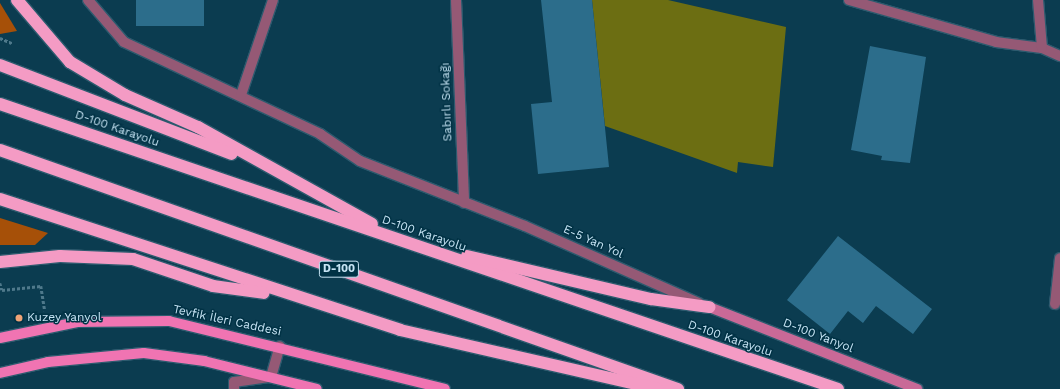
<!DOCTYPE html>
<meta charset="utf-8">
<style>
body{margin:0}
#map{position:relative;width:1060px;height:389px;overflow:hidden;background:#0b3c50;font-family:"Work Sans",sans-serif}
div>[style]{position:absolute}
.forest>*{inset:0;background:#a65008}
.water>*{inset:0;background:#6c6e12}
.building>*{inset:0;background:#2c6d8b;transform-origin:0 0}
.path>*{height:2.5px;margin-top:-1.25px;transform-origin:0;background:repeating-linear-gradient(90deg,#4f798b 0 3px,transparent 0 5px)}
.roads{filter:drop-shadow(1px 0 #2d5a6e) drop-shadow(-1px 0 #2d5a6e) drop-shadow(0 1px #2d5a6e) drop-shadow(0 -1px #2d5a6e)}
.street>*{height:10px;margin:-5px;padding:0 5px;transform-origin:5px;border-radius:5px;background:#955975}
.secondary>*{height:10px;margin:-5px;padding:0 5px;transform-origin:5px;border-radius:5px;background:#c96997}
.primary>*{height:10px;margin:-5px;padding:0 5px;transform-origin:5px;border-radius:5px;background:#f074b2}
.highway>*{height:12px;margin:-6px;padding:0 6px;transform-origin:6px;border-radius:6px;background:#f49bc4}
.dots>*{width:11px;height:11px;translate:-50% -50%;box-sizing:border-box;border:2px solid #003245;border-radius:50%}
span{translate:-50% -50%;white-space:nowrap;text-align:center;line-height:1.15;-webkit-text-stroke:3px #003245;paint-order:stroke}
.shield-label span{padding:1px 3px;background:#003245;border:1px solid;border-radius:3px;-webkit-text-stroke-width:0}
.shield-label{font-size:11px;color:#c6e4f4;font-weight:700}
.street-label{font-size:12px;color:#c6e4f4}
.poi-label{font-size:12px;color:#c6e4f4}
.left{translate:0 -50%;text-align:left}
</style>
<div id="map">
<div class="forest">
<i style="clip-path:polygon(0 3px,17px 31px,0 34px)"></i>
<i style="clip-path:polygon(0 218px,48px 233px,35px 245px,0 245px)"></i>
</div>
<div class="water">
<i style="clip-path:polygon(592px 0,668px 0,786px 27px,773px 167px,738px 162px,737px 173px,605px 126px)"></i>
</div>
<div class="building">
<i style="left:136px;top:0;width:68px;height:26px"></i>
<i style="clip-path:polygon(541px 0,592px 0,609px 167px,538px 174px,531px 104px,552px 102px)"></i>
<i style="clip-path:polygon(870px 46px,926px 57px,910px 163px,881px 160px,882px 156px,851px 150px)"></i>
<i style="clip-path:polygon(838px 236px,932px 309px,913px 334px,876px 306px,863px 323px,848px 311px,830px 334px,787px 300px)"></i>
</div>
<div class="path">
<i style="left:0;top:38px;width:13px;rotate:23deg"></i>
<i style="left:0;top:283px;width:7px;rotate:74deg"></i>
<i style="left:2px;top:290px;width:39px;rotate:-6deg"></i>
<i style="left:41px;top:286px;width:25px;rotate:81deg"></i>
</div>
<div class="roads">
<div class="street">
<i style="left:88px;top:0;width:55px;rotate:49.4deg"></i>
<i style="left:124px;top:42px;width:217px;rotate:25.1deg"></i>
<i style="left:320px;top:134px;width:48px;rotate:34deg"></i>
<i style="left:360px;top:161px;width:177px;rotate:21.5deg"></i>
<i style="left:525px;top:226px;width:190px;rotate:23.9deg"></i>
<i style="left:456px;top:0;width:203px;rotate:87.7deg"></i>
<i style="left:849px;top:0;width:153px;rotate:15.9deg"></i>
<i style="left:996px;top:42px;width:46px;rotate:7.4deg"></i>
<i style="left:1042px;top:48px;width:20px;rotate:24deg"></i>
<i style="left:1038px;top:0;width:48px;rotate:85.2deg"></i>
<i style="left:241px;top:95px;width:100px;rotate:-71.4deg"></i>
<i style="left:1055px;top:304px;width:46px;rotate:-83.8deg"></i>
<i style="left:234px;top:389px;width:7px;rotate:-90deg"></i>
<i style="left:234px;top:382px;width:37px;rotate:-8deg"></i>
<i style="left:271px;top:377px;width:32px;rotate:-74deg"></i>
</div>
<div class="secondary">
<i style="left:709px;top:307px;width:224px;rotate:21.5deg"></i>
</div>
<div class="primary">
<i style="left:0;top:338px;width:79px;rotate:-11.7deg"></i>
<i style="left:77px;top:322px;width:92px;rotate:-0.6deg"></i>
<i style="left:169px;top:321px;width:284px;rotate:13.8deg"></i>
<i style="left:0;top:373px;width:49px;rotate:-12.9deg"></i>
<i style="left:48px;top:362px;width:96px;rotate:-5.4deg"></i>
<i style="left:144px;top:353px;width:61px;rotate:7.6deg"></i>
<i style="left:204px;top:361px;width:116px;rotate:13.9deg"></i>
</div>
<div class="highway">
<i style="left:17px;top:0;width:82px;rotate:49.5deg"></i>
<i style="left:70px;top:62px;width:64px;rotate:31deg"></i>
<i style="left:125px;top:95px;width:80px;rotate:23.7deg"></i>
<i style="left:198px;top:127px;width:199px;rotate:29.1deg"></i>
<i style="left:0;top:65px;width:248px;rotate:21deg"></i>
<i style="left:0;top:104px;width:885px;rotate:18.78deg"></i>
<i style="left:0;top:150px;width:719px;rotate:19.42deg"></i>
<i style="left:0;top:199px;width:421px;rotate:18.1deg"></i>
<i style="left:400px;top:330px;width:264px;rotate:12.9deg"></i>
<i style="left:467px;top:256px;width:189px;rotate:13.2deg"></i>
<i style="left:651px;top:299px;width:59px;rotate:7.9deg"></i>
<i style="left:0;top:262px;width:60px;rotate:-5.7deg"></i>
<i style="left:60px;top:256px;width:73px;rotate:2.4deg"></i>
<i style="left:133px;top:259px;width:84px;rotate:18.6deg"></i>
<i style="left:213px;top:286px;width:51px;rotate:7.8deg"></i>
</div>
</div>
<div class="dots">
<i style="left:19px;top:318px;background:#efa377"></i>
</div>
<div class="shield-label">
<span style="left:339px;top:269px">D-100</span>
</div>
<div class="street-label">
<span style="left:447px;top:102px;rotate:-92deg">Sabırlı Sokağı</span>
<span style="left:117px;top:129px;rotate:19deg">D-100 Karayolu</span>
<span style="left:424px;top:234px;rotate:19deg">D-100 Karayolu</span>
<span style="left:593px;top:242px;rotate:24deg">E-5 Yan Yol</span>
<span style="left:227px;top:321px;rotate:12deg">Tevfik İleri Caddesi</span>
<span style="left:818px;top:336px;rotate:21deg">D-100 Yanyol</span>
<span style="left:730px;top:339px;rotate:19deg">D-100 Karayolu</span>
</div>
<div class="poi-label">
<span class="left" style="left:27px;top:318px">Kuzey Yanyol</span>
</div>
</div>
